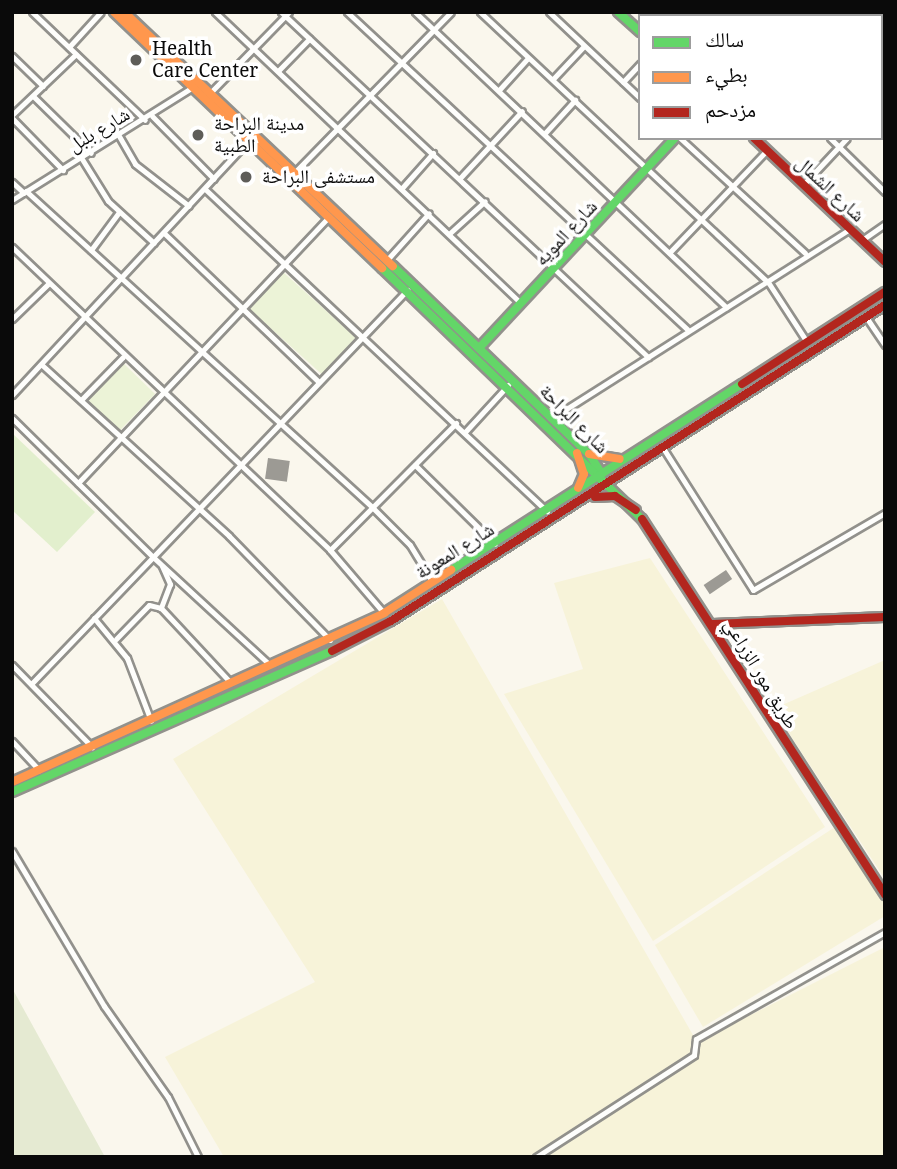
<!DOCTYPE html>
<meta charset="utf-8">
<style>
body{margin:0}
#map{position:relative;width:897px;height:1169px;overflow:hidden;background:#faf7ed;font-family:"Noto Serif","Noto Naskh Arabic",serif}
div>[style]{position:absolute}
.farmland>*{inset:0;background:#f7f3d9}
.green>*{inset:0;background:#e2efcd}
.cemetery>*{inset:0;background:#e5ead2}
.pitch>*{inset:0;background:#ecf3d7;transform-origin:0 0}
.building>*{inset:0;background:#9c9a94;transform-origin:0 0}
.roads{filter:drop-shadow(2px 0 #92918c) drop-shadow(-2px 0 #92918c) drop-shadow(0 2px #92918c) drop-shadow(0 -2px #92918c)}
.street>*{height:5px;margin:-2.5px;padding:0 2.5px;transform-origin:2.5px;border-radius:2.5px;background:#fefefc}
.fast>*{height:8px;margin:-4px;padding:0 4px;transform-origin:4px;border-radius:4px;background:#63d668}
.slow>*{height:8px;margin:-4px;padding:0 4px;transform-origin:4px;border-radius:4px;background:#ff974d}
.jam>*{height:8px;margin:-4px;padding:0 4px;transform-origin:4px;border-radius:4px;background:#b3261e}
.dots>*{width:19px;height:19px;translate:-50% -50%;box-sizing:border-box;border:4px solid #fff;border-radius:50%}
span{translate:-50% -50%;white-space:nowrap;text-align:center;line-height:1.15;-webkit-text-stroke:7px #fff;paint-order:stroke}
.poi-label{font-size:19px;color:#0a0a0a}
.left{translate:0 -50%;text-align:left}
.street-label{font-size:19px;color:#0a0a0a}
.frame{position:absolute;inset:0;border:14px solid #0a0a0a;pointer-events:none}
.legend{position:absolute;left:638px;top:14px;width:245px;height:126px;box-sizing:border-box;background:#fff;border:2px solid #9d9d9d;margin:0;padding:9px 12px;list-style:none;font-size:21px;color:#0a0a0a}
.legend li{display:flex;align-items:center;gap:14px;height:35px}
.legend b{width:35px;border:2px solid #9d9d9d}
</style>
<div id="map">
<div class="farmland">
<i style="clip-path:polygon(650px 558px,825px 827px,653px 941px,504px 694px,583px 669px,554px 583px)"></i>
<i style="clip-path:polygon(442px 599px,697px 1042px,885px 947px,885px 1157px,224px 1157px,165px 1057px,315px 982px,173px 759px)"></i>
<i style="clip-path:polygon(885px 660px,885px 879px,773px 709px)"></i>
<i style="clip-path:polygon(835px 827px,885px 901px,885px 916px,703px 1027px,655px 945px)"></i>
</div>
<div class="green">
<i style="clip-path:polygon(12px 433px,95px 512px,57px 552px,12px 510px)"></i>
</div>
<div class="cemetery">
<i style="clip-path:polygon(12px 988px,105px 1157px,12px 1157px)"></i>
</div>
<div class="pitch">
<i style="left:283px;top:272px;width:98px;height:50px;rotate:42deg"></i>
<i style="left:122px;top:362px;width:46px;height:53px;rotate:44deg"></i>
</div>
<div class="building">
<i style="left:268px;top:458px;width:22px;height:21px;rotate:8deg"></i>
<i style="left:726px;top:570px;width:11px;height:27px;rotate:56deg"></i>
</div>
<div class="roads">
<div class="street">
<i style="left:32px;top:12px;width:156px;rotate:43.7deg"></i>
<i style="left:215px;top:12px;width:422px;rotate:43.6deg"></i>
<i style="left:281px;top:12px;width:504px;rotate:43.23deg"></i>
<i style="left:347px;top:12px;width:465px;rotate:43deg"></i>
<i style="left:415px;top:12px;width:429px;rotate:43.5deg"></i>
<i style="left:480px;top:12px;width:395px;rotate:43.2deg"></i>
<i style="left:768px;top:282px;width:72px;rotate:57deg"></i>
<i style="left:549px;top:12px;width:125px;rotate:43.4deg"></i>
<i style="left:696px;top:12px;width:6px;rotate:45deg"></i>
<i style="left:763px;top:12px;width:6px;rotate:45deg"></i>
<i style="left:816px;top:12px;width:6px;rotate:45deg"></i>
<i style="left:870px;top:12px;width:6px;rotate:45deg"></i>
<i style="left:881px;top:23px;width:5px;rotate:37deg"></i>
<i style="left:69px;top:47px;width:47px;rotate:-47.6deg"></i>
<i style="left:12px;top:56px;width:43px;rotate:44.1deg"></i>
<i style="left:278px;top:71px;width:45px;rotate:-45.9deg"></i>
<i style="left:881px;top:72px;width:5px;rotate:37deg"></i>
<i style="left:553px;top:79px;width:45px;rotate:-46.8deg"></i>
<i style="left:623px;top:82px;width:25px;rotate:-47deg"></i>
<i style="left:499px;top:90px;width:43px;rotate:-47.8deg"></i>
<i style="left:210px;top:93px;width:113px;rotate:-45.7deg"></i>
<i style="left:33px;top:96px;width:81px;rotate:44.5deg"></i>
<i style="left:881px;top:103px;width:6px;rotate:-45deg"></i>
<i style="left:12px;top:115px;width:88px;rotate:-43.6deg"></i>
<i style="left:152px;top:116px;width:88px;rotate:45.5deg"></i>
<i style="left:12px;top:118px;width:73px;rotate:45.6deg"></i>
<i style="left:881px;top:125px;width:5px;rotate:37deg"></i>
<i style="left:545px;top:133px;width:45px;rotate:-47.7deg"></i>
<i style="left:119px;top:136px;width:32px;rotate:60deg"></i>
<i style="left:135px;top:164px;width:68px;rotate:37.9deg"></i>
<i style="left:680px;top:138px;width:170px;rotate:42.6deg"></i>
<i style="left:830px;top:138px;width:77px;rotate:44.5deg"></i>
<i style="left:82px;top:159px;width:49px;rotate:58.2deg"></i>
<i style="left:108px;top:201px;width:62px;rotate:42.4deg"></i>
<i style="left:293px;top:174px;width:226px;rotate:-45.7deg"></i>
<i style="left:460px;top:178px;width:91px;rotate:-47.2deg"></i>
<i style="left:12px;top:182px;width:16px;rotate:43deg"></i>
<i style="left:803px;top:185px;width:64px;rotate:-46.9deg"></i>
<i style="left:402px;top:188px;width:47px;rotate:-48.5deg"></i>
<i style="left:205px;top:189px;width:470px;rotate:43.3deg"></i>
<i style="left:26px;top:191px;width:470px;rotate:42.4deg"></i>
<i style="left:373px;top:508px;width:52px;rotate:45deg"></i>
<i style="left:410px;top:545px;width:42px;rotate:58.6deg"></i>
<i style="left:12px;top:200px;width:213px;rotate:-32deg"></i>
<i style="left:164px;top:233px;width:215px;rotate:43.9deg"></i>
<i style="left:450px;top:233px;width:47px;rotate:-42.4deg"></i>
<i style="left:862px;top:240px;width:28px;rotate:-35deg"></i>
<i style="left:12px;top:247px;width:439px;rotate:43.6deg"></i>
<i style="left:330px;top:550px;width:83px;rotate:49.4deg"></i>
<i style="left:91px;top:250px;width:47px;rotate:-53.6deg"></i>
<i style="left:670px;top:252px;width:141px;rotate:-46.4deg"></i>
<i style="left:386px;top:261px;width:64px;rotate:-48.1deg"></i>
<i style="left:866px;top:317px;width:34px;rotate:56deg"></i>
<i style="left:12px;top:319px;width:50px;rotate:-44.2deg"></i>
<i style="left:42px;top:365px;width:253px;rotate:42.4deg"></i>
<i style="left:229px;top:536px;width:145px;rotate:45.8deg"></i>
<i style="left:12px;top:395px;width:348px;rotate:-47.1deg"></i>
<i style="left:81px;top:400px;width:60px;rotate:-45.7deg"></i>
<i style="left:12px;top:418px;width:198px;rotate:44.6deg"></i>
<i style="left:153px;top:557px;width:175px;rotate:133.8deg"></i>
<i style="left:552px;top:418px;width:353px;rotate:-32.4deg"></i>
<i style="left:465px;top:432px;width:64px;rotate:-47.5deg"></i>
<i style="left:663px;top:448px;width:168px;rotate:57.6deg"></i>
<i style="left:753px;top:590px;width:153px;rotate:-30.3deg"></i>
<i style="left:415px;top:465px;width:112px;rotate:44.6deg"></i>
<i style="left:78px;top:483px;width:366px;rotate:-46.7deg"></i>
<i style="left:330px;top:550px;width:179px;rotate:-45.2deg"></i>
<i style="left:162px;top:566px;width:20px;rotate:66deg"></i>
<i style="left:170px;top:584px;width:26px;rotate:111deg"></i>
<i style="left:161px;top:608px;width:101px;rotate:47deg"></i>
<i style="left:94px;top:618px;width:52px;rotate:50.5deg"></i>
<i style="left:127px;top:658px;width:67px;rotate:69.1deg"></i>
<i style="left:116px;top:639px;width:47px;rotate:-45.9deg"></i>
<i style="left:149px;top:605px;width:12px;rotate:14deg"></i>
<i style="left:12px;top:665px;width:115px;rotate:45.7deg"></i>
<i style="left:270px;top:665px;width:159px;rotate:-137.3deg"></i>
<i style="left:153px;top:557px;width:369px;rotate:-46.4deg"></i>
<i style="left:12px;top:741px;width:40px;rotate:47deg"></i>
<i style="left:12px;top:851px;width:180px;rotate:59.3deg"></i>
<i style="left:104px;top:1006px;width:111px;rotate:54.9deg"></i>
<i style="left:168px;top:1097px;width:67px;rotate:63.4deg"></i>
<i style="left:536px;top:1157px;width:188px;rotate:-32.8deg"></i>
<i style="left:694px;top:1055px;width:16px;rotate:-83deg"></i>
<i style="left:696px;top:1039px;width:217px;rotate:-29.5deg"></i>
</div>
<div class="fast">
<i style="left:618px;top:12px;width:30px;rotate:42deg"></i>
<i style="left:393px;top:266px;width:272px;rotate:43.8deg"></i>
<i style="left:589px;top:454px;width:24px;rotate:57deg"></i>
<i style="left:382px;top:268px;width:361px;rotate:44deg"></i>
<i style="left:479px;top:348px;width:287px;rotate:-47deg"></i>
<i style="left:451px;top:570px;width:345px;rotate:-32.6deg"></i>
<i style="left:12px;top:792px;width:350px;rotate:-23.8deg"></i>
</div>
<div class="slow">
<i style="left:114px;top:12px;width:371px;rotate:43.7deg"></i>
<i style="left:124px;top:12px;width:370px;rotate:43.4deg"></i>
<i style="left:577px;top:453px;width:22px;rotate:72deg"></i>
<i style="left:584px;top:474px;width:15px;rotate:113deg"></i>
<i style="left:589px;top:454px;width:31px;rotate:9deg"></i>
<i style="left:12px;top:782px;width:409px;rotate:-24.4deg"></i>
<i style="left:384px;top:613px;width:80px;rotate:-32.7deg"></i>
</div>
<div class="jam">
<i style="left:795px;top:16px;width:5px;rotate:-53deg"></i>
<i style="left:754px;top:138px;width:180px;rotate:43.4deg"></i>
<i style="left:742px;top:384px;width:170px;rotate:-32.8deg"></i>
<i style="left:595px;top:497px;width:20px;rotate:-3deg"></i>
<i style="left:615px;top:496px;width:25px;rotate:34deg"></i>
<i style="left:642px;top:519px;width:448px;rotate:57.1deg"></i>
<i style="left:713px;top:624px;width:172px;rotate:-2.3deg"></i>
<i style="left:332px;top:651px;width:66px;rotate:-27deg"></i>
<i style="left:391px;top:621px;width:586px;rotate:-32.61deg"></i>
</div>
</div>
<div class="dots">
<i style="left:136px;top:60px;background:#5e5d59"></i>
<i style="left:198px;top:135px;background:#5e5d59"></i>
<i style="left:246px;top:177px;background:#5e5d59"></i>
</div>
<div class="poi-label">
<span class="left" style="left:152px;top:60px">Health<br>Care Center</span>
<span class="left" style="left:214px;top:135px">مدينة البراحة<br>الطبية</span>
<span class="left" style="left:262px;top:177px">مستشفى البراحة</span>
</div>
<div class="street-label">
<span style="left:99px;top:130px;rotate:-31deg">شارع بلبل</span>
<span style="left:830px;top:189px;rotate:43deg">شارع الشمال</span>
<span style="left:566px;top:233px;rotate:-47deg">شارع المويه</span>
<span style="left:574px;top:419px;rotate:45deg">شارع البراحة</span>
<span style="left:455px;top:551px;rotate:-32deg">شارع المعونة</span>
<span style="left:761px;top:674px;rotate:59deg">طريق مور الزراعي</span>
</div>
<div class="frame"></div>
<ul class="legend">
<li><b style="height:9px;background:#63d668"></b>سالك</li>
<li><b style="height:9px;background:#ff974d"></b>بطيء</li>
<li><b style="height:9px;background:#b3261e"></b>مزدحم</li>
</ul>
</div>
